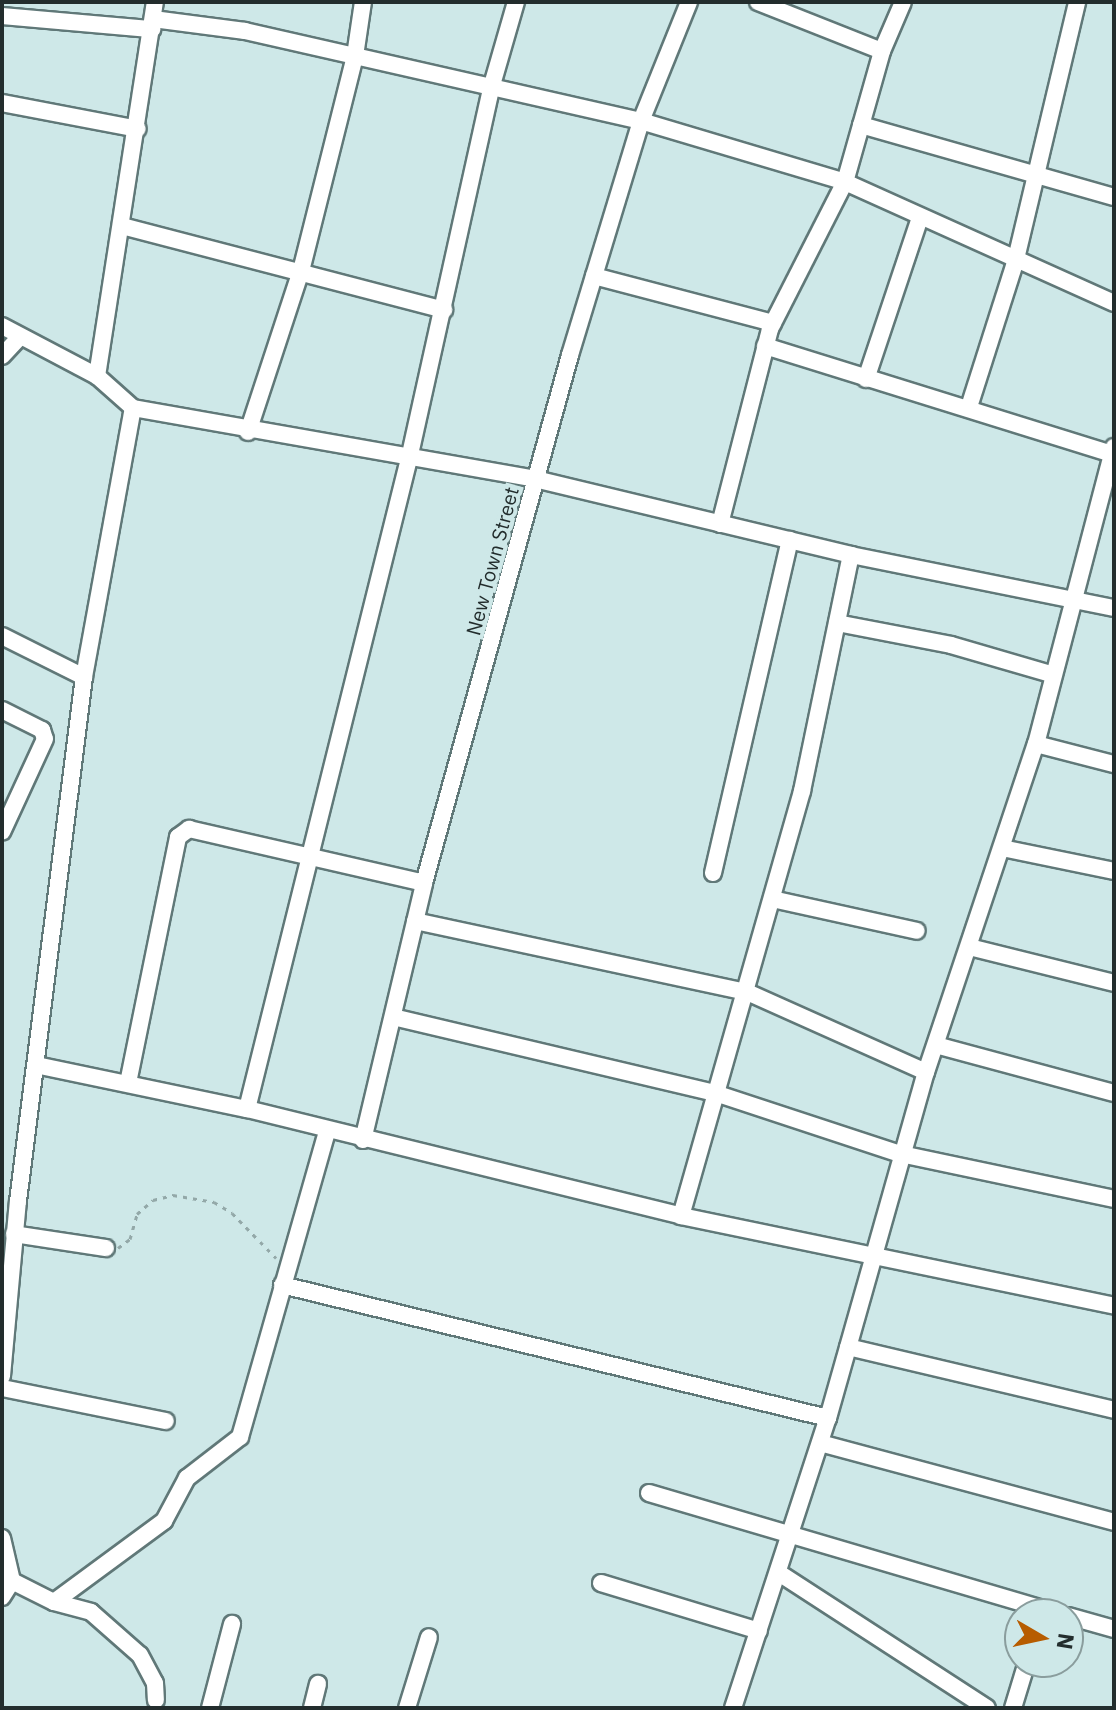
<!DOCTYPE html>
<style>
body{margin:0}
#map{position:relative;width:1116px;height:1710px;overflow:hidden;background:#cee8e8;font-family:"IBM Plex Sans",sans-serif}
div>[style]{position:absolute}
.path>*{height:3px;margin-top:-1.5px;transform-origin:0;background:repeating-linear-gradient(90deg,#93a8a8 0 4px,transparent 0 10px)}
.roads{filter:drop-shadow(2px 0 #607878) drop-shadow(-2px 0 #607878) drop-shadow(0 2px #607878) drop-shadow(0 -2px #607878)}
.minor>*{height:16px;margin:-8px;padding:0 8px;transform-origin:8px;border-radius:8px;background:#fff}
span{translate:-50% -50%;white-space:nowrap;text-align:center;line-height:1.15;-webkit-text-stroke:8px #cee8e8;paint-order:stroke}
.street-label{font-size:20px;color:#232d2d}
.frame{position:absolute;inset:0;border:4px solid #232d2d;pointer-events:none}
.north{position:absolute;left:1004px;top:1598px;width:80px;height:80px;box-sizing:border-box;background:#cee8e8;border:2px solid #8a9d9d;border-radius:50%;rotate:99deg;font-size:22px;font-weight:700;line-height:32px;text-align:center;color:#232d2d}
.north::after{content:'';display:block;margin:auto;width:28px;height:36px;background:#b75c00;clip-path:polygon(50% 0,100% 100%,50% 72%,0 100%)}
</style>
<div id="map">
<div class="path">
<i style="left:118px;top:1248px;width:15px;rotate:-37deg"></i>
<i style="left:130px;top:1239px;width:26px;rotate:-74deg"></i>
<i style="left:137px;top:1214px;width:21px;rotate:-41deg"></i>
<i style="left:153px;top:1200px;width:21px;rotate:-14deg"></i>
<i style="left:173px;top:1195px;width:42px;rotate:9.7deg"></i>
<i style="left:214px;top:1202px;width:21px;rotate:31deg"></i>
<i style="left:232px;top:1213px;width:63px;rotate:45.6deg"></i>
</div>
<div class="roads">
<div class="minor">
<i style="left:758px;top:2px;width:133px;rotate:21.6deg"></i>
<i style="left:2px;top:16px;width:151px;rotate:5deg"></i>
<i style="left:153px;top:19px;width:93px;rotate:7.4deg"></i>
<i style="left:245px;top:31px;width:406px;rotate:12.8deg"></i>
<i style="left:641px;top:121px;width:213px;rotate:16.6deg"></i>
<i style="left:845px;top:182px;width:295px;rotate:24.2deg"></i>
<i style="left:2px;top:103px;width:138px;rotate:10.8deg"></i>
<i style="left:861px;top:125px;width:263px;rotate:15.9deg"></i>
<i style="left:122px;top:226px;width:333px;rotate:14.6deg"></i>
<i style="left:594px;top:276px;width:185px;rotate:14.7deg"></i>
<i style="left:2px;top:326px;width:107px;rotate:27.8deg"></i>
<i style="left:97px;top:376px;width:48px;rotate:41.6deg"></i>
<i style="left:133px;top:408px;width:408px;rotate:10deg"></i>
<i style="left:535px;top:479px;width:325px;rotate:13.5deg"></i>
<i style="left:851px;top:555px;width:268px;rotate:11.4deg"></i>
<i style="left:765px;top:346px;width:366px;rotate:17.3deg"></i>
<i style="left:2px;top:356px;width:25px;rotate:-47deg"></i>
<i style="left:97px;top:376px;width:378px;rotate:-81.2deg"></i>
<i style="left:866px;top:379px;width:170px;rotate:-71.5deg"></i>
<i style="left:969px;top:407px;width:151px;rotate:-72.3deg"></i>
<i style="left:1015px;top:263px;width:268px;rotate:-76.6deg"></i>
<i style="left:248px;top:432px;width:169px;rotate:-71.8deg"></i>
<i style="left:301px;top:271px;width:222px;rotate:-75.9deg"></i>
<i style="left:355px;top:56px;width:55px;rotate:-81.6deg"></i>
<i style="left:720px;top:524px;width:201px;rotate:-75.6deg"></i>
<i style="left:770px;top:329px;width:165px;rotate:-63deg"></i>
<i style="left:845px;top:182px;width:136px;rotate:-74.2deg"></i>
<i style="left:882px;top:51px;width:53px;rotate:-66.8deg"></i>
<i style="left:837px;top:623px;width:116px;rotate:10.9deg"></i>
<i style="left:951px;top:645px;width:107px;rotate:16.2deg"></i>
<i style="left:2px;top:636px;width:92px;rotate:26.6deg"></i>
<i style="left:2px;top:710px;width:45px;rotate:26.6deg"></i>
<i style="left:42px;top:730px;width:9px;rotate:72deg"></i>
<i style="left:45px;top:739px;width:102px;rotate:114.8deg"></i>
<i style="left:1036px;top:744px;width:81px;rotate:14.4deg"></i>
<i style="left:1002px;top:848px;width:114px;rotate:11.6deg"></i>
<i style="left:713px;top:873px;width:342px;rotate:-77deg"></i>
<i style="left:772px;top:899px;width:148px;rotate:12.4deg"></i>
<i style="left:415px;top:921px;width:340px;rotate:12.1deg"></i>
<i style="left:747px;top:992px;width:196px;rotate:24.1deg"></i>
<i style="left:969px;top:947px;width:149px;rotate:13.9deg"></i>
<i style="left:393px;top:1017px;width:334px;rotate:13.3deg"></i>
<i style="left:718px;top:1094px;width:193px;rotate:18.2deg"></i>
<i style="left:901px;top:1154px;width:218px;rotate:11.9deg"></i>
<i style="left:936px;top:1045px;width:184px;rotate:15.1deg"></i>
<i style="left:36px;top:1065px;width:216px;rotate:11.8deg"></i>
<i style="left:247px;top:1109px;width:447px;rotate:13.8deg"></i>
<i style="left:681px;top:1216px;width:442px;rotate:11.7deg"></i>
<i style="left:128px;top:1083px;width:251px;rotate:-78.5deg"></i>
<i style="left:178px;top:837px;width:14px;rotate:-36deg"></i>
<i style="left:189px;top:829px;width:241px;rotate:12.9deg"></i>
<i style="left:247px;top:1109px;width:670px;rotate:-76.01deg"></i>
<i style="left:409px;top:459px;width:383px;rotate:-77.5deg"></i>
<i style="left:492px;top:85px;width:86px;rotate:-73.9deg"></i>
<i style="left:363px;top:1140px;width:264px;rotate:-76.6deg"></i>
<i style="left:424px;top:883px;width:548px;rotate:-74.54deg"></i>
<i style="left:570px;top:355px;width:245px;rotate:-73.1deg"></i>
<i style="left:641px;top:121px;width:128px;rotate:-68deg"></i>
<i style="left:681px;top:1216px;width:442px;rotate:-74.1deg"></i>
<i style="left:802px;top:791px;width:241px;rotate:-78.3deg"></i>
<i style="left:14px;top:1234px;width:93px;rotate:8.7deg"></i>
<i style="left:282px;top:1285px;width:562px;rotate:13.69deg"></i>
<i style="left:848px;top:1347px;width:273px;rotate:13.3deg"></i>
<i style="left:2px;top:1376px;width:176px;rotate:-84.8deg"></i>
<i style="left:18px;top:1201px;width:528px;rotate:-82.82deg"></i>
<i style="left:84px;top:677px;width:273px;rotate:-79.7deg"></i>
<i style="left:2px;top:1388px;width:167px;rotate:11.4deg"></i>
<i style="left:820px;top:1443px;width:304px;rotate:15deg"></i>
<i style="left:649px;top:1493px;width:428px;rotate:16.4deg"></i>
<i style="left:2px;top:1538px;width:44px;rotate:76.9deg"></i>
<i style="left:779px;top:1573px;width:248px;rotate:33deg"></i>
<i style="left:601px;top:1583px;width:165px;rotate:16.9deg"></i>
<i style="left:2px;top:1597px;width:19px;rotate:-58deg"></i>
<i style="left:12px;top:1581px;width:47px;rotate:26.6deg"></i>
<i style="left:54px;top:1602px;width:38px;rotate:15deg"></i>
<i style="left:91px;top:1612px;width:65px;rotate:41.3deg"></i>
<i style="left:140px;top:1655px;width:32px;rotate:62deg"></i>
<i style="left:155px;top:1683px;width:17px;rotate:87deg"></i>
<i style="left:54px;top:1602px;width:137px;rotate:-36.4deg"></i>
<i style="left:164px;top:1521px;width:49px;rotate:-61.9deg"></i>
<i style="left:187px;top:1478px;width:67px;rotate:-37.7deg"></i>
<i style="left:240px;top:1437px;width:318px;rotate:-74.1deg"></i>
<i style="left:1068px;top:1616px;width:48px;rotate:15.8deg"></i>
<i style="left:210px;top:1708px;width:87px;rotate:-75.3deg"></i>
<i style="left:312px;top:1708px;width:25px;rotate:-76deg"></i>
<i style="left:407px;top:1708px;width:74px;rotate:-72.8deg"></i>
<i style="left:733px;top:1708px;width:305px;rotate:-71.9deg"></i>
<i style="left:828px;top:1418px;width:360px;rotate:-74.2deg"></i>
<i style="left:926px;top:1072px;width:346px;rotate:-71.5deg"></i>
<i style="left:1036px;top:744px;width:307px;rotate:-75.3deg"></i>
<i style="left:1013px;top:1708px;width:48px;rotate:-73.1deg"></i>
</div>
</div>
<div class="street-label">
<span style="left:492px;top:561px;rotate:-75deg">New Town Street</span>
</div>
<div class="frame"></div>
<div class="north">N</div>
</div>
